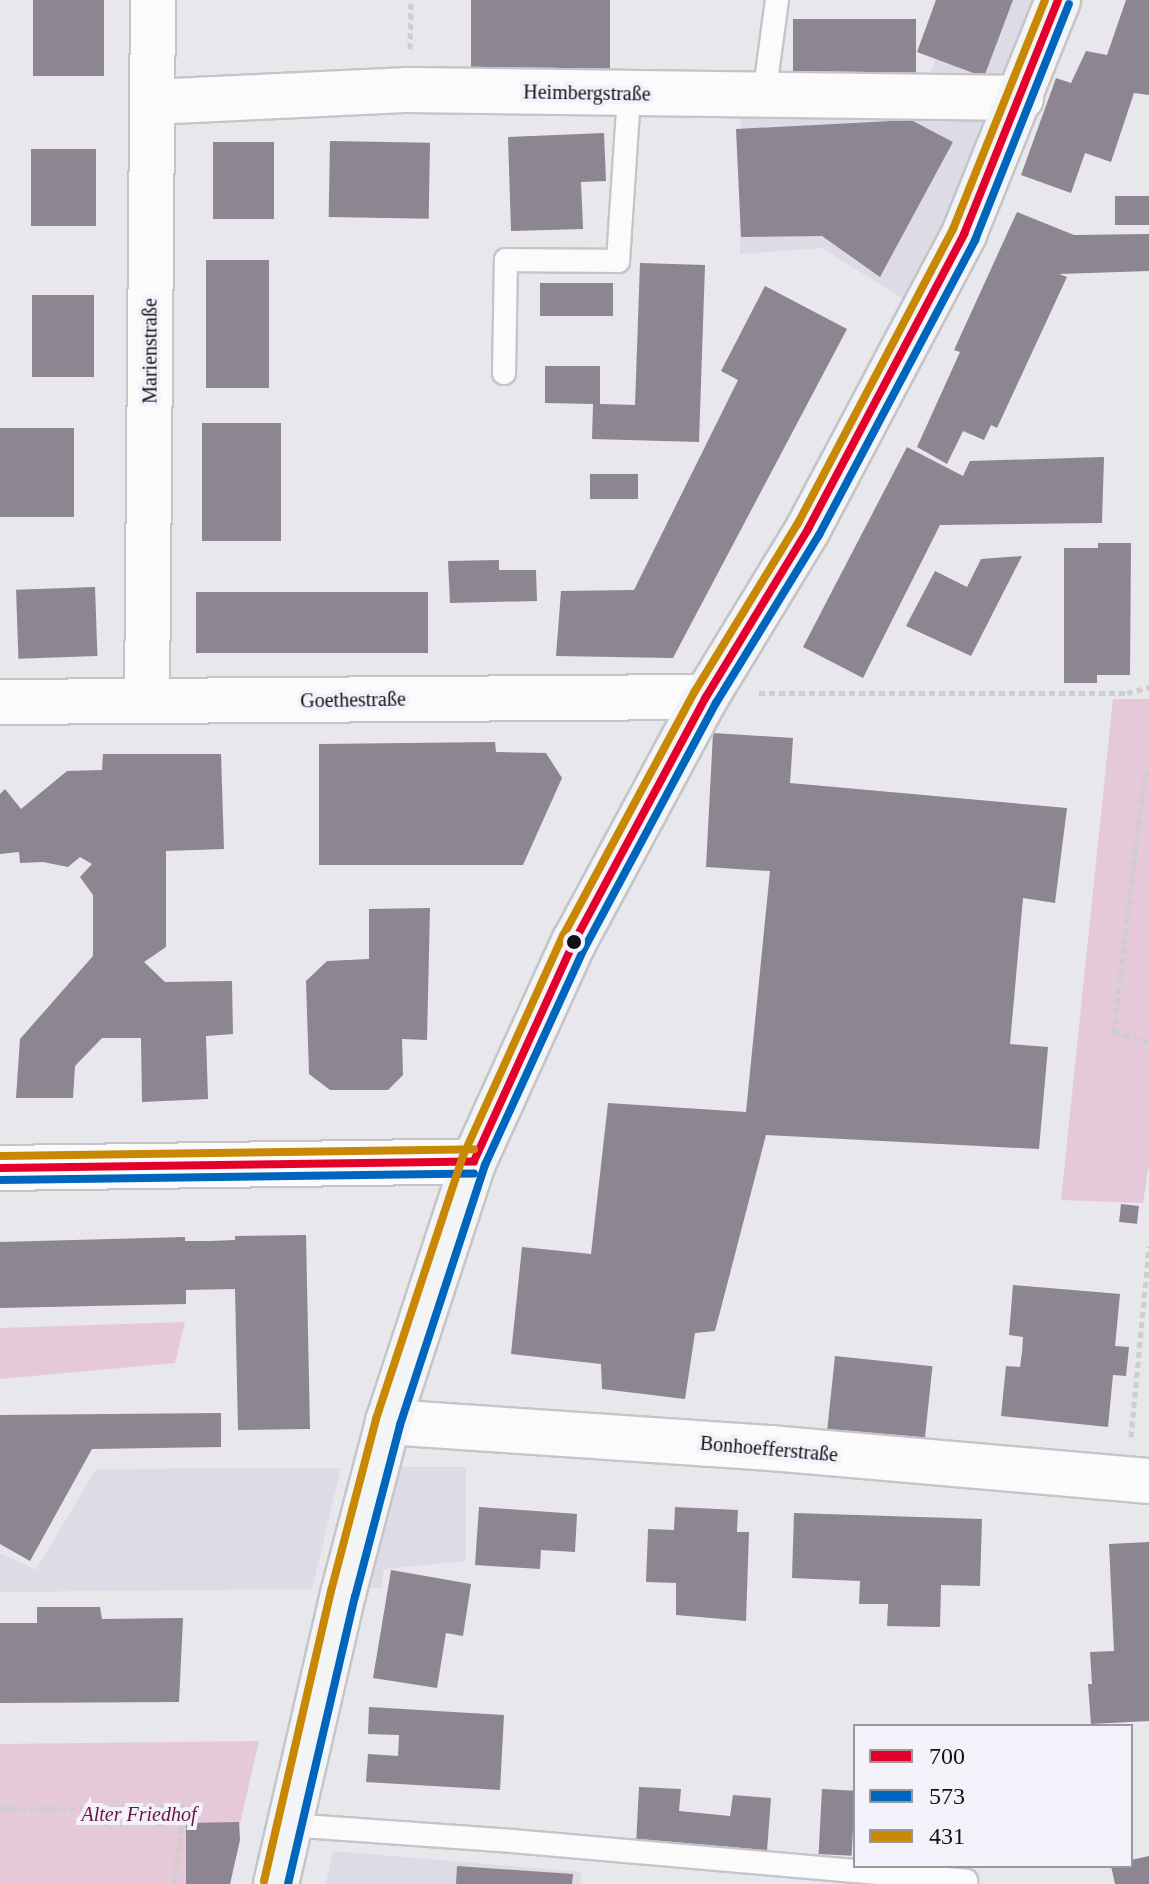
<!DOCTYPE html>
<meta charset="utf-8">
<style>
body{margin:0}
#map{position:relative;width:1149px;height:1884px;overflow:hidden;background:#e7e7ec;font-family:"Times New Roman",serif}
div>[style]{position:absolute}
.built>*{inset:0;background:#dcdbe6}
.green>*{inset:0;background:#e5c9d8}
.building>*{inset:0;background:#8d8591;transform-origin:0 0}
.path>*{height:5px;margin-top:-2.5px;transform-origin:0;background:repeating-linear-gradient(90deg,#cececf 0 6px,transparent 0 10px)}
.roads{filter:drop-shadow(2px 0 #c5c5c9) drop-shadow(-2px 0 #c5c5c9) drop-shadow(0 2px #c5c5c9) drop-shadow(0 -2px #c5c5c9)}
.lane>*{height:22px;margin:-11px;padding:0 11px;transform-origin:11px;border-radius:11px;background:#fbfbfc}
.street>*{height:44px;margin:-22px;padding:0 22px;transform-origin:22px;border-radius:22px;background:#fbfbfc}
.secondary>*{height:44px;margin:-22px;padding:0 22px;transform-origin:22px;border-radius:22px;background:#f2f4f6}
.bus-1>*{height:8px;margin:-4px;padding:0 4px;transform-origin:4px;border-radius:4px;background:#e4002b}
.bus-2>*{height:8px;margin:-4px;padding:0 4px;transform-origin:4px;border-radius:4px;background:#0065bd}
.bus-3>*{height:8px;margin:-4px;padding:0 4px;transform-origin:4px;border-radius:4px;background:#c98804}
.dots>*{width:22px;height:22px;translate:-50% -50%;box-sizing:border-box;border:4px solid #f3f2fb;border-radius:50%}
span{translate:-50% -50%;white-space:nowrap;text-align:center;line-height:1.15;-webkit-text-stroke:8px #f3f2fb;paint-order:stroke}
.street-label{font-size:20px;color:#111114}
.park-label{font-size:20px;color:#651643;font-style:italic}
.legend{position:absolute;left:853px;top:1724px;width:280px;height:144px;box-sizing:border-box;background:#f3f2fb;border:2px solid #99989f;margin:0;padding:10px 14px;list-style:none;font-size:24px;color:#111114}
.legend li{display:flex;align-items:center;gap:16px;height:40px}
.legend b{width:40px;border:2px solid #99989f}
</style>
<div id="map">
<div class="built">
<i style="clip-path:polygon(960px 0,1058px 0,924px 312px,822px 248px,740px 254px,741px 114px,915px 110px)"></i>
<i style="clip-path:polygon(391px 1467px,466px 1467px,466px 1561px,384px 1569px,381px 1588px,363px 1588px)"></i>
<i style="clip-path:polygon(341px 1468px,312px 1589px,0 1592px,0 1553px,36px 1570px,96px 1469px)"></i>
<i style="clip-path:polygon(333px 1851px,581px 1872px,580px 1884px,326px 1884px)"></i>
</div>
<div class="green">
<i style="clip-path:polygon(1113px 699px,1149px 699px,1149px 1163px,1143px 1203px,1061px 1200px)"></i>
<i style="clip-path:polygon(185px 1322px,175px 1363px,0 1379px,0 1328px)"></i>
<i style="clip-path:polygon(259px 1741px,226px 1884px,0 1884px,0 1744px)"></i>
</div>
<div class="building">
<i style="left:33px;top:0;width:71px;height:76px"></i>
<i style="left:471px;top:0;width:139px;height:70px"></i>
<i style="clip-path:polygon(936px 0,1013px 0,984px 77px,917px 52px)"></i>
<i style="clip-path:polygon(1126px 0,1149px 0,1149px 95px,1134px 93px,1111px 162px,1085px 153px,1071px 193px,1021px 175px,1056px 78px,1071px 83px,1086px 51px,1107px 55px)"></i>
<i style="left:793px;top:19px;width:123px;height:62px"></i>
<i style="clip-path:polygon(911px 120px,953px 142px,880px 277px,822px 236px,741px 237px,736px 129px)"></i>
<i style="clip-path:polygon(604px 133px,606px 181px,581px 182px,583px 229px,511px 231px,508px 137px)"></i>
<i style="left:330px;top:141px;width:100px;height:76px;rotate:1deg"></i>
<i style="left:213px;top:142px;width:61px;height:77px"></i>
<i style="left:31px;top:149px;width:65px;height:77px"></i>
<i style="left:1149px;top:196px;width:29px;height:34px;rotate:90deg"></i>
<i style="clip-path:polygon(1017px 212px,1074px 235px,1149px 234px,1149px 271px,1059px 274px,1067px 277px,997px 428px,991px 425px,984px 440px,963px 431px,947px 464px,917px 447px,960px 352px,954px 350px)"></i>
<i style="left:206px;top:260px;width:63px;height:128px"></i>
<i style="clip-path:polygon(640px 263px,705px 265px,699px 442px,592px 439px,593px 404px,545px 403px,545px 366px,600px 366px,600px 404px,635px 405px)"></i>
<i style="left:540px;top:283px;width:73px;height:33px"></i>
<i style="clip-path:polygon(765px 286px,847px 329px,673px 658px,556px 656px,561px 591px,634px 590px,738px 380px,721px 371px)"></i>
<i style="left:32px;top:295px;width:62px;height:82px"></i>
<i style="left:202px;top:423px;width:79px;height:118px"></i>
<i style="left:0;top:428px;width:74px;height:89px"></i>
<i style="clip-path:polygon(907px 447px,963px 476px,970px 461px,1104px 457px,1102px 523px,940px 525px,863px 678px,803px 647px)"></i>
<i style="left:590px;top:474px;width:48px;height:25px"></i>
<i style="clip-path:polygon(1098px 543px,1131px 543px,1130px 675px,1097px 675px,1097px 683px,1064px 683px,1064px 548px,1098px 548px)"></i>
<i style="clip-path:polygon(1022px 556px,971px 656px,906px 626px,935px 571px,967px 587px,981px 559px)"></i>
<i style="clip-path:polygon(499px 560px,499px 570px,536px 570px,537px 601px,450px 603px,448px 561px)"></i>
<i style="left:95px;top:587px;width:69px;height:79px;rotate:88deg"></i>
<i style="left:196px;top:592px;width:232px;height:61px"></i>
<i style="clip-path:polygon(713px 733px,793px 738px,790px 783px,1067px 808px,1055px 903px,1023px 898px,1010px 1044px,1048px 1047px,1039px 1149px,766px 1135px,715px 1331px,695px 1333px,685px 1399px,602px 1389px,601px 1364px,511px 1354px,522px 1247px,591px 1254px,608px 1103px,746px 1112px,770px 871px,706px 867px)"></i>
<i style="clip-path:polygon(495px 742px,496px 752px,546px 753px,562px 778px,523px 865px,319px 865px,319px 744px)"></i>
<i style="clip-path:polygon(103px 754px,221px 754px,224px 849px,166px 851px,166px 947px,144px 962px,165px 982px,232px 981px,233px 1034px,206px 1036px,208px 1099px,142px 1102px,141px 1038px,102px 1038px,75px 1066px,73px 1098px,16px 1098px,20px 1039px,93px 956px,93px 895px,80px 877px,92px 864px,80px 857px,68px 867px,43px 862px,20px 863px,19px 852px,0 854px,0 794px,5px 789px,21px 809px,67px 771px,102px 770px)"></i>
<i style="clip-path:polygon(430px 908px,427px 1040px,402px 1039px,403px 1075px,388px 1090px,330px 1090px,309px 1074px,306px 981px,327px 961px,369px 959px,369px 909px)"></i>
<i style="left:1121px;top:1204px;width:18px;height:18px;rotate:6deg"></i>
<i style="clip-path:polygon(306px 1235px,310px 1429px,238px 1430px,235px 1289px,186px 1290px,186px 1304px,0 1308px,0 1242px,185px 1237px,185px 1241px,210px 1241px,235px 1240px,235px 1236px)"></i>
<i style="clip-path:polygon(1013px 1285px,1120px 1294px,1115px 1346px,1129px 1347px,1126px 1376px,1113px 1375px,1108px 1427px,1001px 1416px,1006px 1366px,1020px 1367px,1022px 1352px,1023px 1337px,1009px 1335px)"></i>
<i style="left:835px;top:1356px;width:98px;height:74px;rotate:6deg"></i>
<i style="clip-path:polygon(221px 1413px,221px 1447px,92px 1449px,30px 1561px,0 1544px,0 1415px)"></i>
<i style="clip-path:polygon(479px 1507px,577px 1514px,575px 1552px,541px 1550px,540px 1569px,475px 1565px)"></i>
<i style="clip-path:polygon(675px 1507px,738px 1510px,737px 1532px,749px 1532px,746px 1621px,676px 1615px,676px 1583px,646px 1582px,648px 1529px,674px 1530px)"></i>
<i style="clip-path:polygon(794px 1513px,982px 1519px,980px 1586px,941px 1585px,940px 1627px,887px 1626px,888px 1604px,859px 1604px,860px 1581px,792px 1578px)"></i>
<i style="clip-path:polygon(1149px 1542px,1149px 1721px,1091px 1724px,1088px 1684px,1092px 1684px,1090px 1652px,1114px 1651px,1109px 1544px)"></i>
<i style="clip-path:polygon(391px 1570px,471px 1584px,463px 1636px,446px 1633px,437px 1688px,373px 1678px)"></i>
<i style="clip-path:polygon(37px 1607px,100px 1607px,102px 1619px,183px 1618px,179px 1702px,0 1703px,0 1623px,37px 1623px)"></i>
<i style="clip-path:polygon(369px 1707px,504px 1715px,500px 1790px,366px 1782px,368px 1754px,398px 1756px,399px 1735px,368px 1734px)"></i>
<i style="clip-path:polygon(639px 1787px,681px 1789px,679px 1811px,730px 1816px,733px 1795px,771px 1798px,767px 1851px,636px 1845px)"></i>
<i style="left:822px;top:1789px;width:33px;height:65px;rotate:3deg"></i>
<i style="clip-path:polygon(239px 1822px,240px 1840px,230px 1884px,186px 1884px,186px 1823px)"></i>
<i style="clip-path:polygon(1149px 1856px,1149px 1884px,1115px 1884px,1111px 1866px,1131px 1866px,1131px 1860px)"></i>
<i style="clip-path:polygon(457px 1866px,573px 1874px,572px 1884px,456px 1884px)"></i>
</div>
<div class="path">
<i style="left:410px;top:49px;width:49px;rotate:-88.8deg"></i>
<i style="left:759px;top:693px;width:368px"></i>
<i style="left:1127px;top:693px;width:23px;rotate:-15deg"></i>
<i style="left:1149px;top:771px;width:9px;rotate:122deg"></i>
<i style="left:1144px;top:779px;width:255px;rotate:96.8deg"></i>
<i style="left:1114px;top:1032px;width:36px;rotate:16deg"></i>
<i style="left:1131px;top:1437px;width:191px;rotate:-84.6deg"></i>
<i style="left:0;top:1808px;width:184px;rotate:-0.3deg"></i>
<i style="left:184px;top:1807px;width:78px;rotate:97.4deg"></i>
</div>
<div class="roads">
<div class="lane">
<i style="left:764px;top:96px;width:97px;rotate:-82.3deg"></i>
<i style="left:504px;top:373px;width:113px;rotate:-89deg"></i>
<i style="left:506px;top:260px;width:112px;rotate:0.5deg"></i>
<i style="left:618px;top:261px;width:167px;rotate:-86.2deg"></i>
<i style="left:289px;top:1825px;width:224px;rotate:4.1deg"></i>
<i style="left:512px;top:1841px;width:456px;rotate:5deg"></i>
<i style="left:966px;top:1881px;width:3px;rotate:90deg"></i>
</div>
<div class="street">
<i style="left:152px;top:102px;width:257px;rotate:-2.7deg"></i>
<i style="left:409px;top:90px;width:612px;rotate:0.75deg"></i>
<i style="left:147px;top:701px;width:701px;rotate:-89.51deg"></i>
<i style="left:0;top:702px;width:706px;rotate:-0.41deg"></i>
<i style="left:0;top:1168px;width:474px;rotate:-0.8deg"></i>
<i style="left:388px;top:1422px;width:384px;rotate:3.9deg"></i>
<i style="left:771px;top:1448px;width:379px;rotate:5deg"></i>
</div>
<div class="secondary">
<i style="left:276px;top:1884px;width:298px;rotate:-77deg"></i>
<i style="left:343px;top:1594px;width:178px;rotate:-75.3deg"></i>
<i style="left:388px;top:1422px;width:275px;rotate:-71.8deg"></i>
<i style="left:474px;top:1161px;width:241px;rotate:-65.5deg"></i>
<i style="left:574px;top:942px;width:278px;rotate:-61.7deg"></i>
<i style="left:706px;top:697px;width:197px;rotate:-58.7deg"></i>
<i style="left:808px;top:529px;width:334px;rotate:-62.1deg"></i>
<i style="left:964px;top:234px;width:252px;rotate:-68.1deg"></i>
</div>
</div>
<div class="bus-1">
<i style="left:474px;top:1161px;width:241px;rotate:-65.5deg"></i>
<i style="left:574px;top:942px;width:278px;rotate:-61.7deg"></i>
<i style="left:706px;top:697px;width:197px;rotate:-58.7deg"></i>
<i style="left:808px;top:529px;width:334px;rotate:-62.1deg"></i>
<i style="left:964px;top:234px;width:252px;rotate:-68.1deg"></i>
<i style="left:0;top:1168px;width:474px;rotate:-0.8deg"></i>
</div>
<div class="bus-2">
<i style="left:0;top:1180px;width:474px;rotate:-0.8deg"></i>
<i style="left:288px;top:1884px;width:295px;rotate:-76.9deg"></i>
<i style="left:355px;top:1597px;width:178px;rotate:-75.3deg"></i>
<i style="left:400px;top:1425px;width:274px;rotate:-71.9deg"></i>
<i style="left:485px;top:1165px;width:240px;rotate:-65.4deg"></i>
<i style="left:585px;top:947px;width:277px;rotate:-61.8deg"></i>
<i style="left:716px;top:703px;width:197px;rotate:-58.5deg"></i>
<i style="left:819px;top:535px;width:334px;rotate:-62.1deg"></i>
<i style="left:975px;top:240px;width:254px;rotate:-68.3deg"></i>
</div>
<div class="bus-3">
<i style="left:0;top:1156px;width:474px;rotate:-0.8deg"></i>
<i style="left:264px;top:1881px;width:298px;rotate:-77deg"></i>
<i style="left:331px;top:1591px;width:178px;rotate:-75.3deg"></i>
<i style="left:376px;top:1419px;width:277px;rotate:-71.7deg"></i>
<i style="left:463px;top:1156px;width:242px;rotate:-65.6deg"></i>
<i style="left:563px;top:936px;width:278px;rotate:-61.7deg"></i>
<i style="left:695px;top:691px;width:197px;rotate:-58.5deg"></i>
<i style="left:798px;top:523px;width:332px;rotate:-62.2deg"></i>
<i style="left:953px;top:229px;width:247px;rotate:-68.1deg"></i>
</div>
<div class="dots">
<i style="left:574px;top:942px;background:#111114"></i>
</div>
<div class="street-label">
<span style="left:587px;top:93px;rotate:1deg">Heimbergstraße</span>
<span style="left:150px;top:351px;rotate:-90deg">Marienstraße</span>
<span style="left:353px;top:700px;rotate:-1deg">Goethestraße</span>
<span style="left:769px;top:1449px;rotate:5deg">Bonhoefferstraße</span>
</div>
<div class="park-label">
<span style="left:139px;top:1814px">Alter Friedhof</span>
</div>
<ul class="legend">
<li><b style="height:10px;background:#e4002b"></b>700</li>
<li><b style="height:10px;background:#0065bd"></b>573</li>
<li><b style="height:10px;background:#c98804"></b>431</li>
</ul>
</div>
